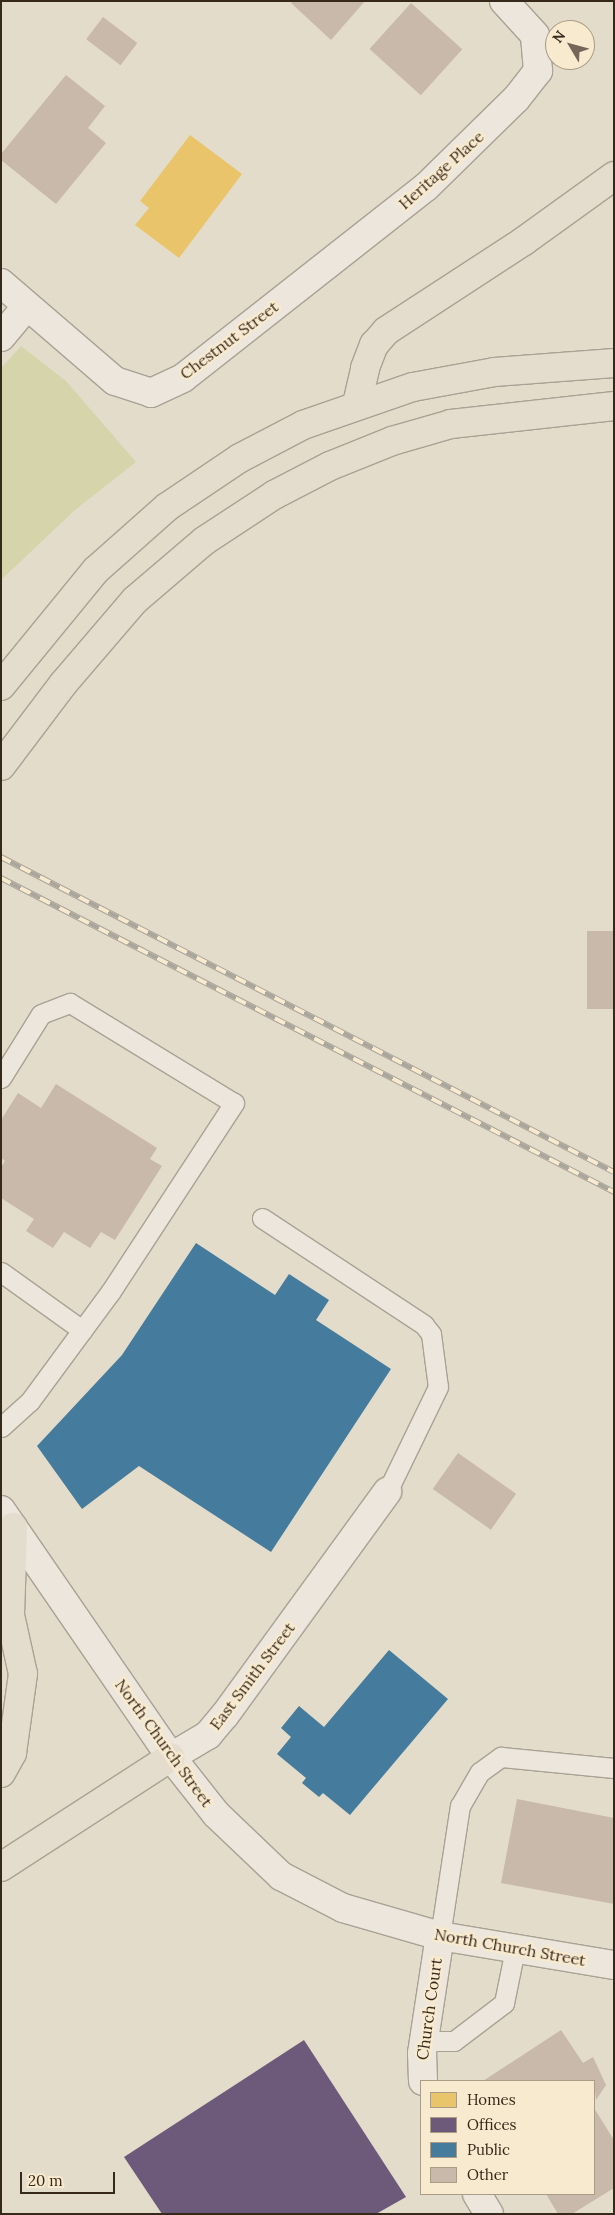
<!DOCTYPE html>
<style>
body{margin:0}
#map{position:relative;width:615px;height:2215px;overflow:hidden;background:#e4dcca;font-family:Lora,serif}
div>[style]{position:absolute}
.green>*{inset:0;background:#d5d4ab}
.homes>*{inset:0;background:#e9c46a}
.offices>*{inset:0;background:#6d597a}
.public>*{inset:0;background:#457b9d}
.building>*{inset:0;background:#c8b9ab;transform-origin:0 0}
.roads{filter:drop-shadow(1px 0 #a9a194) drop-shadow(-1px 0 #a9a194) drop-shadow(0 1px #a9a194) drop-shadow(0 -1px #a9a194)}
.service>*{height:19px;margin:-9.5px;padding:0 9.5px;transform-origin:9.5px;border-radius:9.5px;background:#ece6dc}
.minor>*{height:28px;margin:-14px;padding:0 14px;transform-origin:14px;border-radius:14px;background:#ece6dc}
.tertiary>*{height:28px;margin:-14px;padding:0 14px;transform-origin:14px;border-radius:14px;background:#ece6dc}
.primary>*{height:28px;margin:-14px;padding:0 14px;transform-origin:14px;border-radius:14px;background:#e4dccd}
.rail>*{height:5.5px;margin-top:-2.75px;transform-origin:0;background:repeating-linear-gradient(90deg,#f7eace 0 11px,#aba69c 0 22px);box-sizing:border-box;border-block:1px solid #aba69c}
span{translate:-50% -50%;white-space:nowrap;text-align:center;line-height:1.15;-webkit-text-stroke:5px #f7eace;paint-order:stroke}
.street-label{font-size:16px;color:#37281c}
.frame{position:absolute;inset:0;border:2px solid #37281c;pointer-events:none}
.legend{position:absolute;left:420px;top:2080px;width:175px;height:115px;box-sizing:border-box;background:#f7eace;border:1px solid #aa9c87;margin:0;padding:6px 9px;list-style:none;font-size:15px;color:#37281c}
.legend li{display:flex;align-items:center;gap:10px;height:25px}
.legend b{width:25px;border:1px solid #aa9c87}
.north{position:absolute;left:545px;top:20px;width:50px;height:50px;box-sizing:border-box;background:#f7eace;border:1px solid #aa9c87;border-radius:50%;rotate:307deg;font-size:14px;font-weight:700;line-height:20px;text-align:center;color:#37281c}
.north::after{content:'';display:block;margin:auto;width:18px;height:22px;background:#746759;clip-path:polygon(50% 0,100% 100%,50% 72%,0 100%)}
.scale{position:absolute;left:20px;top:2172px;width:95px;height:22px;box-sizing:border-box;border:2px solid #37281c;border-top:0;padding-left:6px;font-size:15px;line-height:18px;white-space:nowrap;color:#37281c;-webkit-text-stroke:4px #f7eace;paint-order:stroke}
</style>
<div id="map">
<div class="green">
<i style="clip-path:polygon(21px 346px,66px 381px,136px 462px,75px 510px,1px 580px,1px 368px)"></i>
</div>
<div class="homes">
<i style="clip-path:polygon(190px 135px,242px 174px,179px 258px,135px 225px,149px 208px,140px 201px)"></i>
</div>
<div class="offices">
<i style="clip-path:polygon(304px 2040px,406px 2197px,376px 2214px,162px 2214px,124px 2157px)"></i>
</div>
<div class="public">
<i style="clip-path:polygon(196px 1243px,275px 1295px,289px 1274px,329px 1300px,316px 1320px,391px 1369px,271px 1552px,139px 1466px,82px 1509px,37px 1446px,122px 1355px)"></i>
<i style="clip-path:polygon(389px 1650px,448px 1699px,350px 1815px,323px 1793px,319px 1797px,302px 1783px,306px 1778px,277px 1754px,291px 1737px,281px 1728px,299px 1706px,324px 1727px)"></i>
</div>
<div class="building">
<i style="clip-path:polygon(293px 1px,365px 1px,331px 40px,291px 3px)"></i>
<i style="left:411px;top:3px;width:69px;height:62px;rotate:42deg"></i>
<i style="left:103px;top:17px;width:43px;height:28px;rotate:37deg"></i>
<i style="clip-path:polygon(66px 75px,105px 106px,88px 128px,106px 143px,56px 204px,1px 160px,1px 154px)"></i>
<i style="left:587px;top:931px;width:27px;height:78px"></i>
<i style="clip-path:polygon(56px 1084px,157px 1148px,150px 1159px,162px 1166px,115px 1240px,101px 1232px,90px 1248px,64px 1232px,53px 1248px,26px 1231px,34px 1219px,1px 1198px,1px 1167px,5px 1161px,1px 1158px,1px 1120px,18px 1093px,41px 1108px)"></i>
<i style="left:458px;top:1453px;width:71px;height:44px;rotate:35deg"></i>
<i style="clip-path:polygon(517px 1799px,614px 1818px,614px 1904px,501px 1883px)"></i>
<i style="clip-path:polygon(561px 2030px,583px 2063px,593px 2057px,606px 2085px,596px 2100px,594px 2081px,483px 2081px)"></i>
<i style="clip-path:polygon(594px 2108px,614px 2140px,614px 2188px,572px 2214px,558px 2214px,546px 2194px,594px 2194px)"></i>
</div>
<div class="roads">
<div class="service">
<i style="left:1px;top:1078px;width:75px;rotate:-58deg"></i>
<i style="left:41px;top:1014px;width:31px;rotate:-21deg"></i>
<i style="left:70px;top:1003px;width:192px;rotate:31.4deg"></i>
<i style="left:234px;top:1103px;width:225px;rotate:123.2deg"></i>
<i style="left:111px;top:1291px;width:137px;rotate:126.4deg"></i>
<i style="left:30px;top:1401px;width:39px;rotate:138deg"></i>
<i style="left:262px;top:1218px;width:194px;rotate:33.4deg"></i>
<i style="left:424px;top:1325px;width:11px;rotate:52deg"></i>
<i style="left:431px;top:1334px;width:53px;rotate:82.5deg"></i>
<i style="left:438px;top:1387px;width:117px;rotate:115.9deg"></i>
<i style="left:1px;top:1272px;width:100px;rotate:35.6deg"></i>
<i style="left:440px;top:1936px;width:132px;rotate:-81.3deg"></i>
<i style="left:460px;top:1806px;width:39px;rotate:-60deg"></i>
<i style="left:480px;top:1772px;width:26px;rotate:-36deg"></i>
<i style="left:501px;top:1757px;width:114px;rotate:5.6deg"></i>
<i style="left:424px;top:2041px;width:30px"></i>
<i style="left:454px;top:2041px;width:63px;rotate:-37.2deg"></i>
<i style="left:504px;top:2003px;width:55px;rotate:-78.5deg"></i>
</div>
<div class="minor">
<i style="left:1px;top:283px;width:150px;rotate:40.7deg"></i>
<i style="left:115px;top:381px;width:38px;rotate:18deg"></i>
<i style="left:151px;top:393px;width:35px;rotate:-25deg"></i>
<i style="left:183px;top:378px;width:309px;rotate:-38.2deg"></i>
<i style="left:426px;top:187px;width:126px;rotate:-44.4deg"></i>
<i style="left:516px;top:99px;width:36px;rotate:-52deg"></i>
<i style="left:538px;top:71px;width:36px;rotate:-95deg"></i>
<i style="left:535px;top:35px;width:46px;rotate:-132.4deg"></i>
<i style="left:1px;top:337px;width:40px;rotate:-50deg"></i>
<i style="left:171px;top:1757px;width:43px;rotate:-30.7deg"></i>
<i style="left:208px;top:1735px;width:26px;rotate:-50deg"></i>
<i style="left:225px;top:1715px;width:276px;rotate:-54deg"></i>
<i style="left:423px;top:2081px;width:28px;rotate:-92deg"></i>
<i style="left:422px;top:2053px;width:118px;rotate:-81.3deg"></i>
<i style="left:477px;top:2194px;width:23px;rotate:59deg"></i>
</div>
<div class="tertiary">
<i style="left:1px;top:1510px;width:300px;rotate:55.5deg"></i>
<i style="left:171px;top:1757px;width:73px;rotate:51.7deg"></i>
<i style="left:216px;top:1814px;width:90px;rotate:43.6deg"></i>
<i style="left:281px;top:1876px;width:70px;rotate:27.3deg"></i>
<i style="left:343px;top:1908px;width:101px;rotate:16.1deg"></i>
<i style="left:440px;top:1936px;width:176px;rotate:9.5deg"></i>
</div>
<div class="primary">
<i style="left:357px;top:404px;width:37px;rotate:-77deg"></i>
<i style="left:365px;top:368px;width:25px;rotate:-69deg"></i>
<i style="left:374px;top:345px;width:18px;rotate:-49deg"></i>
<i style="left:386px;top:331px;width:165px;rotate:-33.1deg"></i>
<i style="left:524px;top:241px;width:111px;rotate:-35.8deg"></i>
<i style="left:1px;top:686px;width:150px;rotate:-50.7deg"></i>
<i style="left:96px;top:570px;width:95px;rotate:-41.6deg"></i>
<i style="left:167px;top:507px;width:88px;rotate:-33.9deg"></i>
<i style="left:240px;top:458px;width:71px;rotate:-27.6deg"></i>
<i style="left:303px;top:425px;width:116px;rotate:-19.1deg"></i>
<i style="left:413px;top:387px;width:83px;rotate:-10.4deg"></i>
<i style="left:495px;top:372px;width:119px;rotate:-4.3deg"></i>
<i style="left:1px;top:766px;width:103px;rotate:-52.9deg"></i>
<i style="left:63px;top:684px;width:111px;rotate:-49.4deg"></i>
<i style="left:135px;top:600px;width:91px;rotate:-40.5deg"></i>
<i style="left:204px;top:541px;width:84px;rotate:-33.3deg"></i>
<i style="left:274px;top:495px;width:63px;rotate:-27.4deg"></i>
<i style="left:330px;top:466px;width:67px;rotate:-22deg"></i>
<i style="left:392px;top:441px;width:61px;rotate:-16.1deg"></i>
<i style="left:451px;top:424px;width:164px;rotate:-6.3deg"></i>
<i style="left:1px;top:1773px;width:23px;rotate:-61deg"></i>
<i style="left:12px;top:1753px;width:80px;rotate:-82.1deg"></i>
<i style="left:23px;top:1674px;width:60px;rotate:-102.4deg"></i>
<i style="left:10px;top:1615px;width:88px;rotate:-88deg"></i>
<i style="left:1px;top:1867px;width:202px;rotate:-32.9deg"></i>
</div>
</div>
<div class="rail">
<i style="left:1px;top:857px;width:689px;rotate:27.2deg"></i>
<i style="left:1px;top:878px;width:689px;rotate:27.12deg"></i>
</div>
<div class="street-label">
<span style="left:441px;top:170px;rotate:-42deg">Heritage Place</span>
<span style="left:229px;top:340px;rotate:-37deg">Chestnut Street</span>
<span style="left:252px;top:1676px;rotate:-53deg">East Smith Street</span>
<span style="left:164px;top:1743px;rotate:54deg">North Church Street</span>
<span style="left:510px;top:1947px;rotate:10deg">North Church Street</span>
<span style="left:429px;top:2009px;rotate:-82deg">Church Court</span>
</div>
<div class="frame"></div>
<ul class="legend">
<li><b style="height:14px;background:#e9c46a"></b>Homes</li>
<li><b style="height:14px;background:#6d597a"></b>Offices</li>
<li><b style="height:14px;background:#457b9d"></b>Public</li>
<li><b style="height:14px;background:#c8b9ab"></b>Other</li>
</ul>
<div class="north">N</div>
<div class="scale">20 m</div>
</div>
